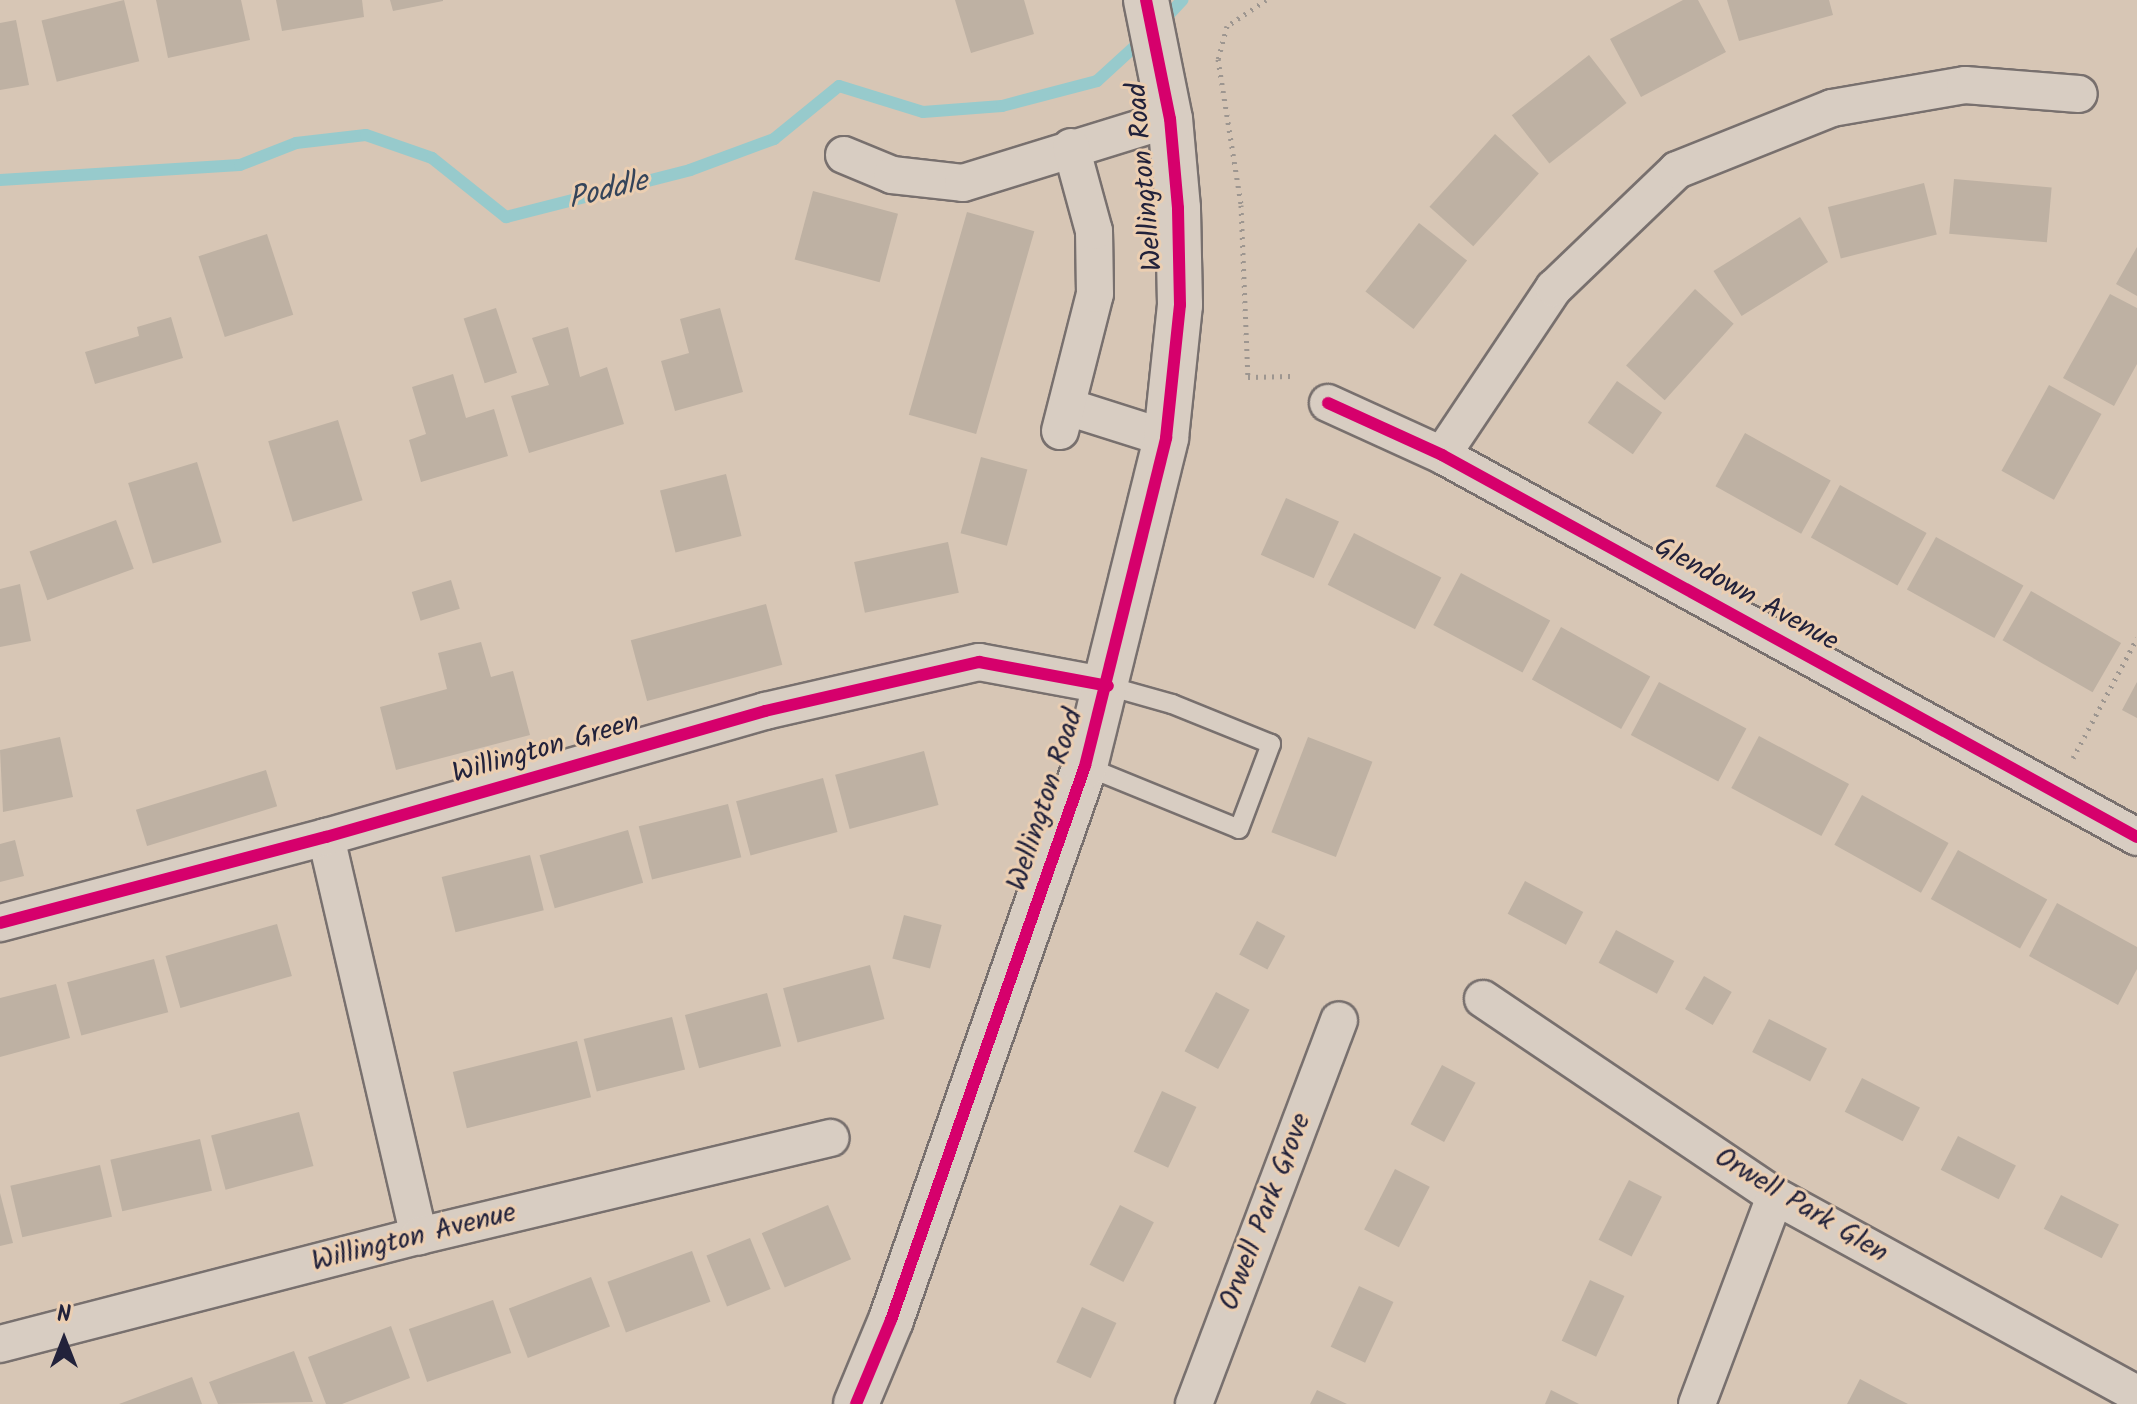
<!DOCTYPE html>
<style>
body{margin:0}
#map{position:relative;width:2137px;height:1404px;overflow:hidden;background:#d7c6b5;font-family:Kalam,sans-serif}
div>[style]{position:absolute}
.stream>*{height:12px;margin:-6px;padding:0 6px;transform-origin:6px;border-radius:6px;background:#97cacc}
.building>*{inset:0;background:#beb1a3;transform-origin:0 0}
.path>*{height:5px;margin-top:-2.5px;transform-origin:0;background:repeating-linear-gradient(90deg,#9d9690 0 2px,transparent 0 8px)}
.roads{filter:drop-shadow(2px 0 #78706e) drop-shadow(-2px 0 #78706e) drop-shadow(0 2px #78706e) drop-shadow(0 -2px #78706e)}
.lane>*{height:18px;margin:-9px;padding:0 9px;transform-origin:9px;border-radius:9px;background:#d8cdc2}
.street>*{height:36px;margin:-18px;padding:0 18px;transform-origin:18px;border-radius:18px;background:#d8cdc2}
.secondary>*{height:44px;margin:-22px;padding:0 22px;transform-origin:22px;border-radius:22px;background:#d8cdc2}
.cycleway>*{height:12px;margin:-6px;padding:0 6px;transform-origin:6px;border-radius:6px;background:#d6006c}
span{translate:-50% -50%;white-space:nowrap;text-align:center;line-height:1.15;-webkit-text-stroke:6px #ebceb1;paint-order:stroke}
.street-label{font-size:28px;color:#22223b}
.water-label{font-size:30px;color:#34445a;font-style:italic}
.north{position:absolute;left:24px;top:1300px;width:80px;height:80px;-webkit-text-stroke:6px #ebceb1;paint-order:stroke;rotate:0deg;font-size:22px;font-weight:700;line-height:32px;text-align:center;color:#22223b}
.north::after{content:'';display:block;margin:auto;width:28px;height:36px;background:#22223b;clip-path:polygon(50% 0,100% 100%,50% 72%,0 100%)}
</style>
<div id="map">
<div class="stream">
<i style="left:1160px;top:24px;width:33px;rotate:-47deg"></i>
<i style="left:0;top:180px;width:240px;rotate:-3.6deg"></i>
<i style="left:240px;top:165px;width:60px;rotate:-21.4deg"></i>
<i style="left:296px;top:143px;width:70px;rotate:-6.5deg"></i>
<i style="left:366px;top:135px;width:70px;rotate:19.2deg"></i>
<i style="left:432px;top:158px;width:95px;rotate:38.6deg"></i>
<i style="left:506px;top:217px;width:190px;rotate:-14.3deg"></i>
<i style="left:690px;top:170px;width:90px;rotate:-20.3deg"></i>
<i style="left:774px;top:139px;width:84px;rotate:-39.2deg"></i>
<i style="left:839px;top:86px;width:88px;rotate:17.2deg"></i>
<i style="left:923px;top:112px;width:79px;rotate:-4.3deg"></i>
<i style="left:1002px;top:106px;width:98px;rotate:-14.7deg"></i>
<i style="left:1097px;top:81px;width:62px;rotate:-42.4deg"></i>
</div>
<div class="building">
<i style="left:124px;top:0;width:63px;height:85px;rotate:76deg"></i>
<i style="clip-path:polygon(156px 0,241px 0,250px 40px,168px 58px)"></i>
<i style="clip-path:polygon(276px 0,362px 0,364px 17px,282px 31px)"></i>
<i style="clip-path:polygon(390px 0,443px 0,443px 1px,393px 11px)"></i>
<i style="clip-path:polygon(955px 0,1024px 0,1034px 34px,971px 53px)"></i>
<i style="clip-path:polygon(1683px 0,1698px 0,1726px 52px,1641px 97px,1610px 39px)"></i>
<i style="clip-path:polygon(1727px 0,1829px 0,1833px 15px,1739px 41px)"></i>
<i style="clip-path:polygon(16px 20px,29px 85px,0 90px,0 23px)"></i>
<i style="left:1589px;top:55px;width:61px;height:98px;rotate:52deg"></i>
<i style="left:1495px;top:134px;width:59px;height:98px;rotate:42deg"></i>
<i style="left:1954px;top:179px;width:98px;height:55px;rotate:5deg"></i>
<i style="left:1924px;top:183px;width:53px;height:99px;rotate:76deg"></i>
<i style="left:813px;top:191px;width:88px;height:71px;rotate:15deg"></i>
<i style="left:967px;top:212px;width:70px;height:211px;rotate:16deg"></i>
<i style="left:1800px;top:217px;width:53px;height:102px;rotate:58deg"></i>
<i style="left:1419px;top:223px;width:61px;height:87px;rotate:38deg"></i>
<i style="left:267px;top:234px;width:85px;height:72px;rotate:72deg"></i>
<i style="clip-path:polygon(2137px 247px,2137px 296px,2116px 284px)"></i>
<i style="left:1695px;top:289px;width:52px;height:103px;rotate:42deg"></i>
<i style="clip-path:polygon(2110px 294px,2137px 308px,2137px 364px,2114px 406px,2063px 378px)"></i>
<i style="left:496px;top:308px;width:68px;height:34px;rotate:72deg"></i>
<i style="clip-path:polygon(720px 308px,743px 392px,675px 411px,661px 361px,689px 353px,680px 319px)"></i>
<i style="clip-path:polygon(171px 317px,183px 358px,95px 384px,85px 352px,139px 336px,137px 327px)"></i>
<i style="clip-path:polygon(568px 327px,580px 377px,607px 367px,624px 424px,529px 453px,511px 396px,549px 385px,532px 338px)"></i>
<i style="clip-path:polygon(453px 374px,466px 418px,494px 409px,508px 456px,421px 482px,409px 440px,426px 434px,412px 387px)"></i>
<i style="left:1617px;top:381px;width:55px;height:51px;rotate:35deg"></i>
<i style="left:2049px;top:385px;width:60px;height:98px;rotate:29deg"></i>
<i style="left:338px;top:420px;width:84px;height:73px;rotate:73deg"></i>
<i style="left:1745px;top:433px;width:98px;height:61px;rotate:29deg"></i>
<i style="left:981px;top:457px;width:48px;height:79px;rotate:15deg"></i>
<i style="left:197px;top:462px;width:84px;height:72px;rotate:73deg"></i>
<i style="left:726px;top:474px;width:64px;height:68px;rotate:76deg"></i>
<i style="left:1840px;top:485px;width:99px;height:60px;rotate:29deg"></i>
<i style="left:1286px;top:498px;width:58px;height:62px;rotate:24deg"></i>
<i style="left:116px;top:520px;width:52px;height:92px;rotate:70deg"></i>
<i style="left:1354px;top:533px;width:98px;height:58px;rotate:27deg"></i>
<i style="left:1936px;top:537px;width:100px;height:60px;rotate:29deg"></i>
<i style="left:948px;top:542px;width:52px;height:96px;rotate:78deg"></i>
<i style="left:1461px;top:573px;width:101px;height:59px;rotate:28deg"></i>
<i style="left:451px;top:580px;width:30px;height:41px;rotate:73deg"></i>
<i style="clip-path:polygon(20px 584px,31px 641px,0 647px,0 589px)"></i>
<i style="left:2031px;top:591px;width:104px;height:57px;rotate:30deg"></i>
<i style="left:766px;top:604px;width:63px;height:140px;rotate:75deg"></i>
<i style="left:1561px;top:627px;width:102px;height:60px;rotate:29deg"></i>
<i style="clip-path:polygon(481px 642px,491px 677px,513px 671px,530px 735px,396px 770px,380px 707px,447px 689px,438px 653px)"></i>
<i style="left:1659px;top:682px;width:99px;height:60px;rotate:28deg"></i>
<i style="clip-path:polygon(2137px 682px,2137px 718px,2122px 710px)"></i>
<i style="left:1759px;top:736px;width:102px;height:59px;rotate:28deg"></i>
<i style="clip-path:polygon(60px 737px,73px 797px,3px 812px,0 750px)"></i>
<i style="left:1308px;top:737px;width:69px;height:102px;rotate:21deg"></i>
<i style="left:924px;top:751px;width:56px;height:92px;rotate:75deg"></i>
<i style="left:266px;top:770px;width:38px;height:136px;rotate:73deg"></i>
<i style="left:823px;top:778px;width:56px;height:90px;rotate:75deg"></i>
<i style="left:1862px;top:795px;width:99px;height:57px;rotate:29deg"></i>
<i style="left:728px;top:804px;width:55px;height:92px;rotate:76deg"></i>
<i style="left:628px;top:830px;width:55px;height:92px;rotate:74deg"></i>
<i style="clip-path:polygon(15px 840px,24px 876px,0 882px,0 844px)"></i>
<i style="left:1958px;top:850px;width:102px;height:56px;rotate:29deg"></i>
<i style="left:530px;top:855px;width:57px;height:91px;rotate:76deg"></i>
<i style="left:1525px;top:881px;width:66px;height:37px;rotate:28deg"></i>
<i style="clip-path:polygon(2057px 903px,2137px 947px,2137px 969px,2118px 1005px,2029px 956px)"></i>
<i style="left:904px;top:915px;width:39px;height:45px;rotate:15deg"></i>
<i style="left:1257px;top:921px;width:32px;height:38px;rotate:28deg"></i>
<i style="left:277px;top:924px;width:54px;height:116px;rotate:74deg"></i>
<i style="left:1616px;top:930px;width:66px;height:37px;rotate:28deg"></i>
<i style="left:154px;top:959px;width:55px;height:90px;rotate:75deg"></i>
<i style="left:870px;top:965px;width:56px;height:90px;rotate:75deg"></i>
<i style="left:1704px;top:976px;width:32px;height:38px;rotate:30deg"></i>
<i style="clip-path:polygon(56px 984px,70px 1038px,0 1057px,0 998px)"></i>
<i style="left:1216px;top:992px;width:38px;height:67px;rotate:28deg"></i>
<i style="left:767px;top:993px;width:55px;height:85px;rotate:75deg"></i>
<i style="left:672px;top:1017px;width:54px;height:91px;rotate:76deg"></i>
<i style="left:1769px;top:1019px;width:65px;height:37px;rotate:27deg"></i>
<i style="left:577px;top:1041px;width:58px;height:128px;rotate:76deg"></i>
<i style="left:1442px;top:1065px;width:38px;height:67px;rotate:28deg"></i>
<i style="left:1862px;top:1078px;width:65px;height:38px;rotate:27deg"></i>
<i style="left:1162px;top:1091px;width:38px;height:67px;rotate:25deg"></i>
<i style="left:299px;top:1112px;width:56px;height:91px;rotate:75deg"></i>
<i style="left:1958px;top:1136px;width:65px;height:38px;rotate:27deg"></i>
<i style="left:200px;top:1139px;width:53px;height:92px;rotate:77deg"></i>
<i style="left:100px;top:1165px;width:53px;height:92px;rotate:77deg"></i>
<i style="left:1395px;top:1169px;width:39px;height:68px;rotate:27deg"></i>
<i style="left:1629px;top:1180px;width:37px;height:67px;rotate:27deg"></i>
<i style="clip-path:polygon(0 1193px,13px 1243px,0 1246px)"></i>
<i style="left:2061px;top:1195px;width:65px;height:38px;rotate:27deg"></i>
<i style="left:828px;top:1205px;width:59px;height:72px;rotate:67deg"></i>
<i style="left:1120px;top:1205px;width:38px;height:67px;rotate:27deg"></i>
<i style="left:750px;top:1238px;width:55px;height:47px;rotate:68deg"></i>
<i style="left:692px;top:1251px;width:54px;height:90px;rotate:70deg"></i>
<i style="left:591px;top:1277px;width:53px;height:88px;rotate:69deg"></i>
<i style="left:1590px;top:1280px;width:38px;height:67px;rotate:25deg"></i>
<i style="left:1359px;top:1286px;width:38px;height:67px;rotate:25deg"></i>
<i style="left:493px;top:1300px;width:56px;height:89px;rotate:71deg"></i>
<i style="left:1082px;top:1307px;width:38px;height:61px;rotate:25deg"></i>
<i style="clip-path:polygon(391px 1326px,410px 1378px,342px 1404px,326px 1404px,308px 1357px)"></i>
<i style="clip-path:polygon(294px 1351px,313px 1402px,218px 1404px,209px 1382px)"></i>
<i style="clip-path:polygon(192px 1377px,202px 1404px,119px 1404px)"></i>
<i style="clip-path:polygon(1860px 1379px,1890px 1395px,1908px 1404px,1847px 1404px)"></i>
<i style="clip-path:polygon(1317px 1390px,1347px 1404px,1310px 1404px)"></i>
<i style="clip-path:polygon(1551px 1390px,1579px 1404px,1545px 1404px)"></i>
</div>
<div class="path">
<i style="left:1266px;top:0;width:47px;rotate:146.3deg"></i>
<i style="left:1227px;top:26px;width:34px;rotate:105deg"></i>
<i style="left:1218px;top:59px;width:148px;rotate:81deg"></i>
<i style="left:1241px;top:205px;width:172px;rotate:87.7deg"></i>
<i style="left:1248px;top:377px;width:43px;rotate:-1.3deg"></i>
<i style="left:2073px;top:758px;width:136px;rotate:-61.9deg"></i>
</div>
<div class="roads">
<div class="lane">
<i style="left:1085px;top:766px;width:166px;rotate:22.2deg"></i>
<i style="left:1239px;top:829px;width:91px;rotate:-69.4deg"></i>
<i style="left:1271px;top:744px;width:107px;rotate:-158deg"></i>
<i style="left:1172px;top:704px;width:66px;rotate:-164.3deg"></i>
</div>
<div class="street">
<i style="left:844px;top:155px;width:52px;rotate:22.6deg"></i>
<i style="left:892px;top:175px;width:71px;rotate:6.4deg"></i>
<i style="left:963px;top:183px;width:217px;rotate:-17.2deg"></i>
<i style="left:1328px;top:403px;width:125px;rotate:24.5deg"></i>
<i style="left:1442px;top:455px;width:793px;rotate:28.79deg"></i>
<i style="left:1068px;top:407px;width:103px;rotate:17.6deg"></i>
<i style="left:1060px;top:431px;width:141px;rotate:-75.7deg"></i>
<i style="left:1095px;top:294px;width:63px;rotate:-90.9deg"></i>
<i style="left:1094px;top:231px;width:87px;rotate:-105.3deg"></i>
<i style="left:1442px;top:455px;width:201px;rotate:-56.2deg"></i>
<i style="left:1554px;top:288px;width:170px;rotate:-43.8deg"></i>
<i style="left:1677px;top:170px;width:167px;rotate:-21.8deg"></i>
<i style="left:1832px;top:108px;width:135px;rotate:-9.8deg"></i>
<i style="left:1965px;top:85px;width:114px;rotate:4.5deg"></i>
<i style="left:326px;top:837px;width:410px;rotate:76.9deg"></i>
<i style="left:0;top:923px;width:337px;rotate:-14.8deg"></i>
<i style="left:326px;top:837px;width:457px;rotate:-16deg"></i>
<i style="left:765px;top:711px;width:220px;rotate:-12.9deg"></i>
<i style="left:979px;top:662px;width:131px;rotate:10.5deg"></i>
<i style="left:1483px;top:999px;width:352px;rotate:34deg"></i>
<i style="left:1775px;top:1196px;width:406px;rotate:28.7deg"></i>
<i style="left:0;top:1344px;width:433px;rotate:-14.5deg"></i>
<i style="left:419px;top:1236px;width:423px;rotate:-13.4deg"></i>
<i style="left:1194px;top:1404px;width:410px;rotate:-69.3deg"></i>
<i style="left:1697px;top:1404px;width:222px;rotate:-69.4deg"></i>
</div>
<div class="secondary">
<i style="left:856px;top:1404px;width:91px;rotate:-67.4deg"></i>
<i style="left:891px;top:1320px;width:587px;rotate:-70.7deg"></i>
<i style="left:1085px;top:766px;width:338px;rotate:-76.1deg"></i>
<i style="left:1166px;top:438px;width:134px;rotate:-84deg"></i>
<i style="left:1180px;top:305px;width:97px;rotate:-91.2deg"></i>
<i style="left:1178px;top:208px;width:89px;rotate:-95.1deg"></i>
<i style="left:1170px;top:119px;width:121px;rotate:-101.4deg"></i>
</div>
</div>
<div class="cycleway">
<i style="left:1328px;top:403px;width:125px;rotate:24.5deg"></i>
<i style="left:1442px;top:455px;width:793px;rotate:28.79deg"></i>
<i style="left:0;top:923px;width:337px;rotate:-14.8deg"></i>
<i style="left:326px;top:837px;width:457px;rotate:-16deg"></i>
<i style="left:765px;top:711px;width:220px;rotate:-12.9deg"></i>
<i style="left:979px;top:662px;width:131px;rotate:10.5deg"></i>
<i style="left:856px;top:1404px;width:91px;rotate:-67.4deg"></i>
<i style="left:891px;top:1320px;width:587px;rotate:-70.7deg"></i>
<i style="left:1085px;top:766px;width:338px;rotate:-76.1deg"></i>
<i style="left:1166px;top:438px;width:134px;rotate:-84deg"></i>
<i style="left:1180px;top:305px;width:97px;rotate:-91.2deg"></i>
<i style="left:1178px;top:208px;width:89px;rotate:-95.1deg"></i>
<i style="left:1170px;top:119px;width:121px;rotate:-101.4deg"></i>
</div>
<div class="street-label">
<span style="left:1146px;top:177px;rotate:-95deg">Wellington Road</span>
<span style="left:1746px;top:595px;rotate:29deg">Glendown Avenue</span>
<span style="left:546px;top:749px;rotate:-16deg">Willington Green</span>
<span style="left:1046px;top:800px;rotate:-72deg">Wellington Road</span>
<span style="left:1801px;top:1206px;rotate:31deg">Orwell Park Glen</span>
<span style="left:1266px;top:1212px;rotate:-69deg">Orwell Park Grove</span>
<span style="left:414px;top:1238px;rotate:-14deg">Willington Avenue</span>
</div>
<div class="water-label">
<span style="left:608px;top:191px;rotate:-14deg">Poddle</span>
</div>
<div class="north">N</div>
</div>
